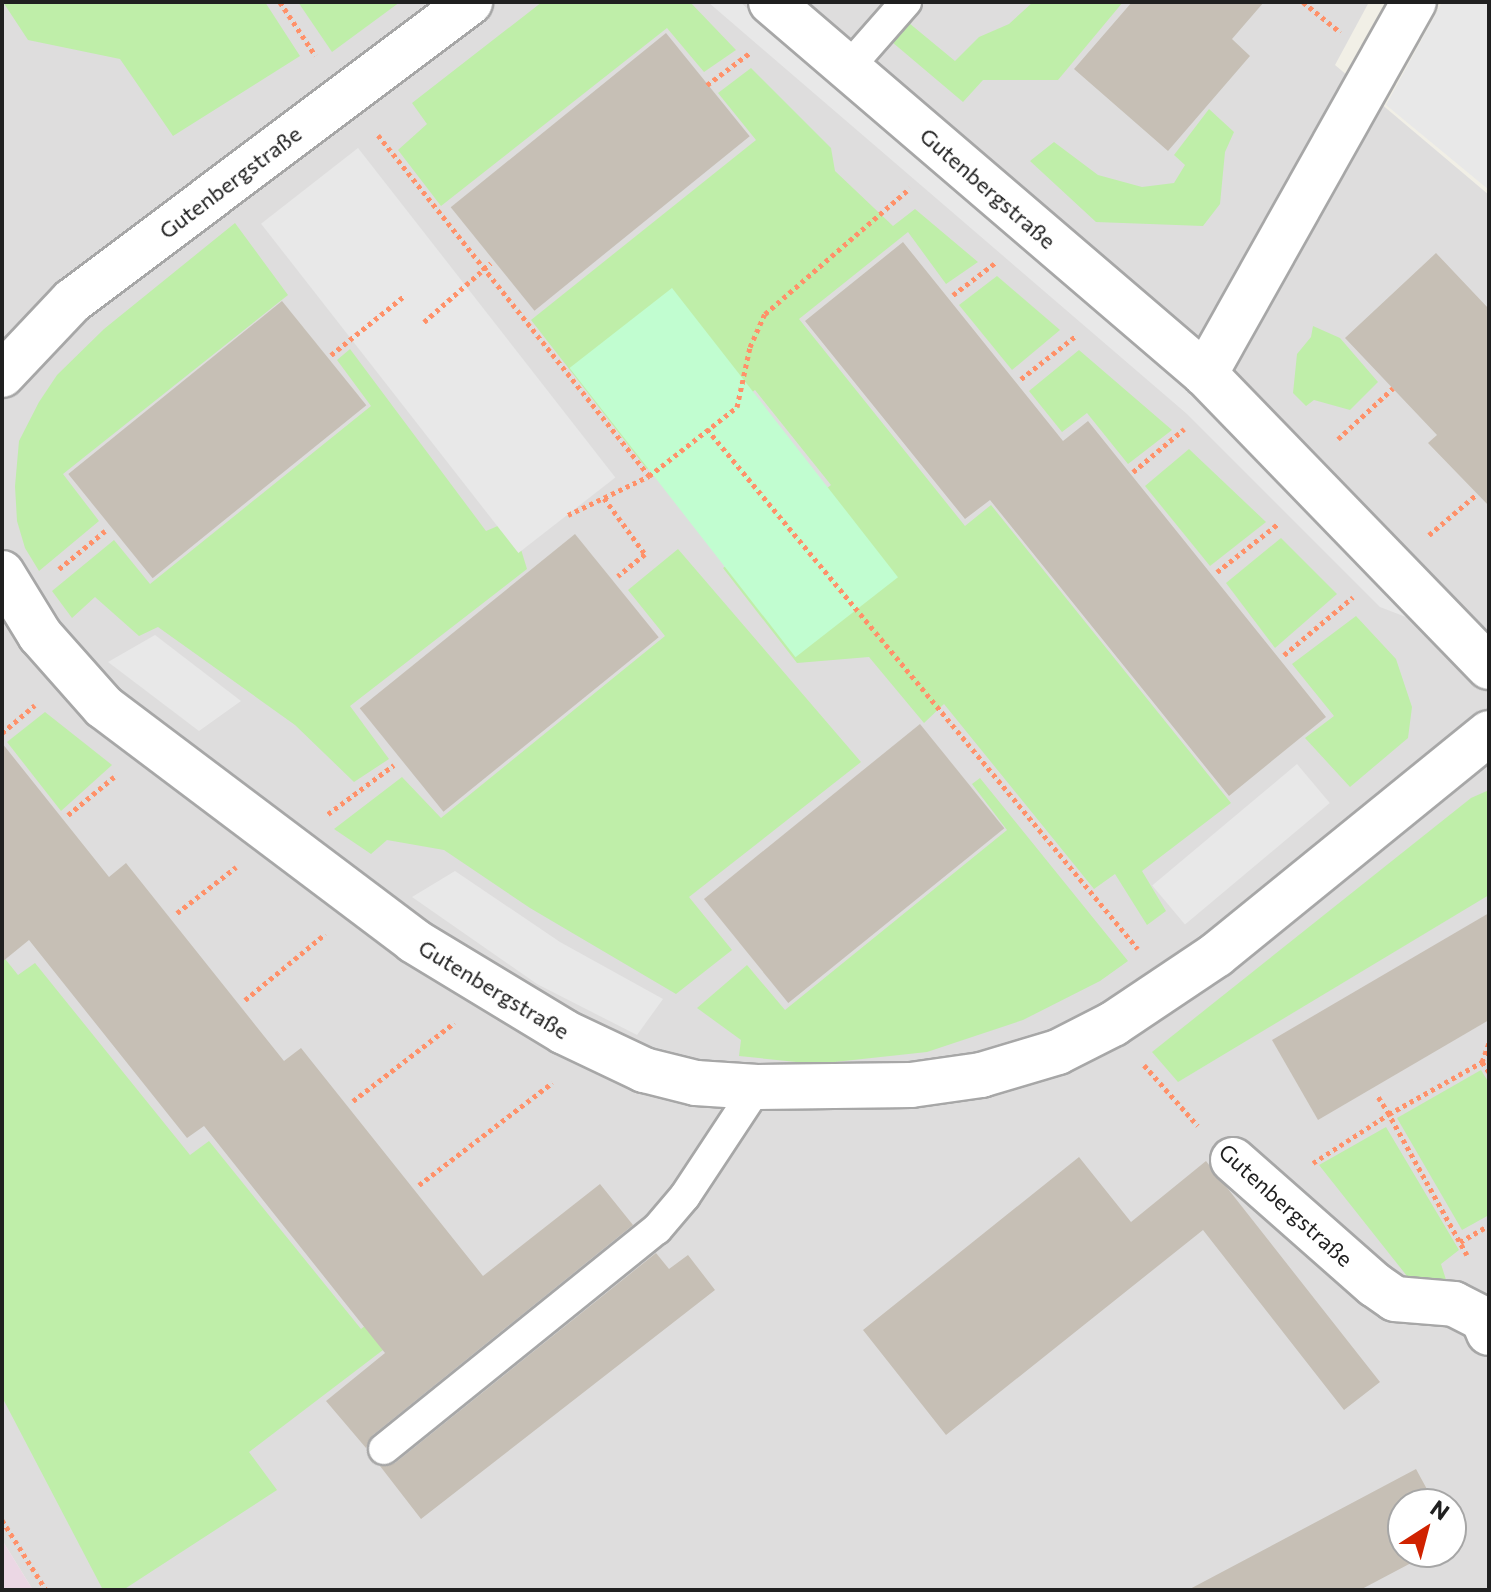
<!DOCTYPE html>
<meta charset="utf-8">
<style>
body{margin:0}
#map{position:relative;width:1491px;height:1592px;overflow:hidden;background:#f1efe6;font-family:Commissioner,sans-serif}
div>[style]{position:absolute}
.residential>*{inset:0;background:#dedddd}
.industrial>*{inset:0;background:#ebd7e4}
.grass>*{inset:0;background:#bfeea9}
.park>*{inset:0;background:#c1fdd0;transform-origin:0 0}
.parking>*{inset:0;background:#e8e8e8;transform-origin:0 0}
.building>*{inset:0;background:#c6bfb5;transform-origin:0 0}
.path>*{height:5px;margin-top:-2.5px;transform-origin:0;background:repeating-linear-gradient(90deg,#ff9169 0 4px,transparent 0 8px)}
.roads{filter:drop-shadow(2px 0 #a7a7a7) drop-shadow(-2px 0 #a7a7a7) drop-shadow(0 2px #a7a7a7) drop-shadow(0 -2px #a7a7a7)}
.service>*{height:30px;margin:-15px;padding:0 15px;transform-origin:15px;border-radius:15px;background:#fff}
.minor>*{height:44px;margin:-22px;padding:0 22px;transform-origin:22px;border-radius:22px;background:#fff}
span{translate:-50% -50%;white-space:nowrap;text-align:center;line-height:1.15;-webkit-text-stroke:8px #fff;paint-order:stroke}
.street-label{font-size:22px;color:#202020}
.frame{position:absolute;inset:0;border:4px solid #202020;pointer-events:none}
.north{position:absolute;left:1387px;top:1488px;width:80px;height:80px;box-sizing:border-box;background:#fff;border:2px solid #a6a6a6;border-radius:50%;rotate:36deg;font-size:22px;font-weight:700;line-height:32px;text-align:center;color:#202020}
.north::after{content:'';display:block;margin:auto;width:28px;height:36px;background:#d02200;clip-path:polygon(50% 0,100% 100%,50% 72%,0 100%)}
</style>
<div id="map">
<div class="residential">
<i style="clip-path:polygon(evenodd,2px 2px,1369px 2px,1335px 65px,1489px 195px,1489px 1590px,33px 1590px,2px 1540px,2px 2px,1403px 1504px,1451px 1504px,1451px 1552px,1403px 1552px,1403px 1504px)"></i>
</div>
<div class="industrial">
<i style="clip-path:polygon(2px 1540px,33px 1590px,2px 1590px)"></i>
</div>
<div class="grass">
<i style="clip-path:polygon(3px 2px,265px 2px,300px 56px,173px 136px,120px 59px,28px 40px)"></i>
<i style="clip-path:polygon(298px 2px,400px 2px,332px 52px)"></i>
<i style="clip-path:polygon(542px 2px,690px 2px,736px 50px,704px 72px,667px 28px,441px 206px,398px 150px,427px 124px,412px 103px)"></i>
<i style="clip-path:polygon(1033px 2px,1123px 2px,1058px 80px,983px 80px,963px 102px,892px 42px,909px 23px,955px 61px,979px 37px,1009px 24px)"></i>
<i style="clip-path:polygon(751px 68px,831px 148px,835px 171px,893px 226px,915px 209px,978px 262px,946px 284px,908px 232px,799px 319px,965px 526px,991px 505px,1231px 803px,1142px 871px,1166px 911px,1147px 925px,1115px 874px,1094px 889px,944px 704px,924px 723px,869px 657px,797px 663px,723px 568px,831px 485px,755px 390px,647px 469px,531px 320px,756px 140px,718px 93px)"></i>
<i style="clip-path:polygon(1209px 109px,1234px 132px,1225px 152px,1220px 204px,1203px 226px,1096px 222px,1030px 161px,1054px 142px,1098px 175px,1142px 187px,1174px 183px,1185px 165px,1174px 155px)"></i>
<i style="clip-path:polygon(235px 223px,288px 295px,63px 474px,99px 521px,39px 571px,25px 548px,17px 521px,15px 486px,19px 441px,39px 402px,57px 375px,104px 329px)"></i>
<i style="clip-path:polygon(997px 276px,1060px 330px,1012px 370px,959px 305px)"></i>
<i style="clip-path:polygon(1313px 326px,1340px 338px,1378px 382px,1350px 410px,1314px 400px,1306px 406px,1293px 393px,1297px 354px,1311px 337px)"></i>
<i style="clip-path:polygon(350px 349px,486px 531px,512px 520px,527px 569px,350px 706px,389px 759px,354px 782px,295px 725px,158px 627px,139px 636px,95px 597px,72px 618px,52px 591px,114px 540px,150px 584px,371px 406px,337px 360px)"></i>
<i style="clip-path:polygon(1079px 350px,1172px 430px,1128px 464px,1087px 413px,1062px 432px,1029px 391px)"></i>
<i style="clip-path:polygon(1189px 449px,1266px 522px,1210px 566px,1145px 486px)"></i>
<i style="clip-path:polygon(1281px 538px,1337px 594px,1275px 648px,1226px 583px)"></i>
<i style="clip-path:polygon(678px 549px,861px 762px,689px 897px,732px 950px,676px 994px,530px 908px,444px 850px,387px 840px,371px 854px,334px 829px,402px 777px,441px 818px,665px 636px,628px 590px)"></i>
<i style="clip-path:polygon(1356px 616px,1396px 659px,1412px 707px,1408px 738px,1350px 787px,1305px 738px,1334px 716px,1292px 664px)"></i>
<i style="clip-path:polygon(45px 712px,112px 765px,61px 811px,7px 742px)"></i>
<i style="clip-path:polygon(980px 778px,1128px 961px,1100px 981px,1023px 1020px,927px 1052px,816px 1064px,739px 1056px,741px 1040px,697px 1008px,747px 965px,785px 1010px,1007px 830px,972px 784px)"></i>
<i style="clip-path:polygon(1489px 790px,1489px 895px,1178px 1082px,1152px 1052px,1471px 798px)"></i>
<i style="clip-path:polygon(2px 955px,18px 975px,35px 963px,190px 1155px,209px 1141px,361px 1329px,429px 1275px,450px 1299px,249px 1452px,277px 1490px,123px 1590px,103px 1590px,2px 1397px)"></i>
<i style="clip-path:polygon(1481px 1070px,1489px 1083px,1489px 1215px,1462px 1230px,1397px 1118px)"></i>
<i style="clip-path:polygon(1386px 1127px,1459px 1250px,1441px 1264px,1448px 1286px,1422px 1295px,1319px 1165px)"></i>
</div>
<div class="park">
<i style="left:672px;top:288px;width:367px;height:130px;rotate:52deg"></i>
</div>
<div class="parking">
<i style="clip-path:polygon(708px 2px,740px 2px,1195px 397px,1424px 624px,1380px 607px,1187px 414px)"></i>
<i style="clip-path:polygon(1442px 2px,1489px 2px,1489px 190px,1386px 105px)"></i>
<i style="left:358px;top:148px;width:418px;height:123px;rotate:52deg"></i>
<i style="clip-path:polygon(155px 635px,241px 701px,199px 731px,108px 662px)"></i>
<i style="left:1297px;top:764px;width:51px;height:189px;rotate:50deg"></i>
<i style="clip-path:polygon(455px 871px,560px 942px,663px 999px,637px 1035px,537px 984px,412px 897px)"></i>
</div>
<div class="building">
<i style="clip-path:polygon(1132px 2px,1264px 2px,1232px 39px,1250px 56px,1168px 151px,1074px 69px)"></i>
<i style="left:666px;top:33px;width:133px;height:277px;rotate:51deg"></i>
<i style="clip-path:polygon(903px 242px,1063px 441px,1088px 421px,1326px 717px,1229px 796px,990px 500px,965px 519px,805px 321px)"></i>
<i style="clip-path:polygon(1436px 253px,1489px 309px,1489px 506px,1428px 443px,1437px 435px,1345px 338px)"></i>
<i style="left:282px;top:301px;width:134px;height:275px;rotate:51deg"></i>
<i style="left:575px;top:534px;width:133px;height:277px;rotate:51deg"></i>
<i style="left:920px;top:724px;width:134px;height:278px;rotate:51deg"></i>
<i style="clip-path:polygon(2px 743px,109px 877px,126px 863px,284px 1061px,301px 1048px,483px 1276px,600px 1184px,633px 1225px,373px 1435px,366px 1448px,326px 1401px,385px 1353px,204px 1126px,187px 1138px,29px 940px,2px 962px)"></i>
<i style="clip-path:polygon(1489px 913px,1489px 1020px,1318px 1120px,1272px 1040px)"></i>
<i style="clip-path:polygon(1079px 1157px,1131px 1222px,1206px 1161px,1380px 1382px,1344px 1410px,1203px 1230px,946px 1435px,863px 1330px)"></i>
<i style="clip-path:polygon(656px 1253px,669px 1269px,688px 1255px,715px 1290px,421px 1519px,380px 1466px,395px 1463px)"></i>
<i style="clip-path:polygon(1416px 1469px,1435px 1504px,1403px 1504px,1403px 1552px,1430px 1553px,1360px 1590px,1188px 1590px)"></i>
</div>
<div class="path">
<i style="left:280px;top:2px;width:64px;rotate:56.6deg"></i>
<i style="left:1303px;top:2px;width:48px;rotate:39deg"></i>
<i style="left:707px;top:85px;width:55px;rotate:-36.9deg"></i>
<i style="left:378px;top:135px;width:436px;rotate:51.5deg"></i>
<i style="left:953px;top:295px;width:53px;rotate:-37.3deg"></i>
<i style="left:424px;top:322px;width:89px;rotate:-41.4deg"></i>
<i style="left:331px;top:355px;width:94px;rotate:-38.9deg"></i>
<i style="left:1021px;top:379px;width:71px;rotate:-38.2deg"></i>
<i style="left:707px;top:429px;width:675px;rotate:50.35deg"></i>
<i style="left:1338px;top:439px;width:75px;rotate:-42.8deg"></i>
<i style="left:1133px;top:472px;width:67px;rotate:-40.1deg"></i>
<i style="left:604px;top:498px;width:69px;rotate:53.8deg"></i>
<i style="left:645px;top:554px;width:35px;rotate:141deg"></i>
<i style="left:568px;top:515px;width:90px;rotate:-25.7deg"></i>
<i style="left:649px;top:476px;width:112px;rotate:-38.1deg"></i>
<i style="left:737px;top:407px;width:61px;rotate:-77.8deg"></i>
<i style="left:750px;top:347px;width:36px;rotate:-66deg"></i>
<i style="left:765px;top:314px;width:192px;rotate:-41deg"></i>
<i style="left:1429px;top:535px;width:63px;rotate:-40.5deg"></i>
<i style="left:59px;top:569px;width:60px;rotate:-39.6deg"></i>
<i style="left:1217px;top:572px;width:79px;rotate:-38.3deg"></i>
<i style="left:1284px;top:655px;width:90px;rotate:-40deg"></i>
<i style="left:2px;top:733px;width:43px;rotate:-40.3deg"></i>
<i style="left:328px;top:814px;width:82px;rotate:-36.6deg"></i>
<i style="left:68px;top:815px;width:60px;rotate:-39.6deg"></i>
<i style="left:177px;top:913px;width:75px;rotate:-37.9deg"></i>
<i style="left:245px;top:1000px;width:104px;rotate:-39.5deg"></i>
<i style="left:1482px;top:1062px;width:20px;rotate:-70deg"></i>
<i style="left:1144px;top:1065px;width:81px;rotate:48.5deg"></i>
<i style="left:353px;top:1101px;width:128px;rotate:-37.7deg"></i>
<i style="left:1313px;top:1163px;width:90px;rotate:-32.8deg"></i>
<i style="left:1389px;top:1114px;width:22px;rotate:-122deg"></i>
<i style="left:419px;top:1185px;width:168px;rotate:-37.5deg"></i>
<i style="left:1460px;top:1242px;width:34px;rotate:-30deg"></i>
<i style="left:1467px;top:1255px;width:161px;rotate:-119deg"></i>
<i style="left:1389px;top:1114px;width:107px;rotate:-29.2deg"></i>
<i style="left:1482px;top:1062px;width:12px;rotate:55deg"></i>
<i style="left:2px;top:1520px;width:83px;rotate:57.8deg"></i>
</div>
<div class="roads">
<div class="service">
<i style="left:848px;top:68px;width:88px;rotate:-48.7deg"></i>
<i style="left:384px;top:1449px;width:351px;rotate:-38.9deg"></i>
<i style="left:657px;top:1229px;width:43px;rotate:-49.7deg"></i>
<i style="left:685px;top:1196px;width:131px;rotate:-56.6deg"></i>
</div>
<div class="minor">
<i style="left:771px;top:2px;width:572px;rotate:40.6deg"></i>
<i style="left:1205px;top:374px;width:408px;rotate:45.9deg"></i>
<i style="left:1205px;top:374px;width:427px;rotate:-60.7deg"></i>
<i style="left:2px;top:375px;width:102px;rotate:-46.6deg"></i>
<i style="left:72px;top:301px;width:498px;rotate:-36.9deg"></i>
<i style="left:2px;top:573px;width:73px;rotate:58.5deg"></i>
<i style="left:40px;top:635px;width:96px;rotate:48.4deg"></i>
<i style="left:104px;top:707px;width:388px;rotate:37deg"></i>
<i style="left:414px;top:941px;width:175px;rotate:31.2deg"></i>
<i style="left:564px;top:1032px;width:89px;rotate:25.4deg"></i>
<i style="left:644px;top:1070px;width:54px;rotate:14deg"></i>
<i style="left:696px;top:1083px;width:61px;rotate:3.8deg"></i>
<i style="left:757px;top:1087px;width:154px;rotate:-0.7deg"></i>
<i style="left:911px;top:1085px;width:71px;rotate:-8.1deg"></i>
<i style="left:981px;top:1075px;width:80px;rotate:-16.6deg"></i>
<i style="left:1058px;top:1052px;width:62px;rotate:-27deg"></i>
<i style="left:1113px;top:1024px;width:124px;rotate:-33.8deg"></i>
<i style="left:1216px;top:955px;width:352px;rotate:-39.1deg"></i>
<i style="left:1233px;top:1160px;width:189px;rotate:41.4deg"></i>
<i style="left:1375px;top:1285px;width:24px;rotate:35deg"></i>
<i style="left:1395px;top:1299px;width:59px;rotate:4.8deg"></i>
<i style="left:1454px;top:1304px;width:33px;rotate:27deg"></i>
<i style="left:1483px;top:1319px;width:15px;rotate:67deg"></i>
</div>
</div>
<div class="street-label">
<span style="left:230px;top:182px;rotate:-37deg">Gutenbergstraße</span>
<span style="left:988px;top:188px;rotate:41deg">Gutenbergstraße</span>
<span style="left:494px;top:989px;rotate:31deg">Gutenbergstraße</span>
<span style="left:1286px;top:1205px;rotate:42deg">Gutenbergstraße</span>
</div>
<div class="frame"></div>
<div class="north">N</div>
</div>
